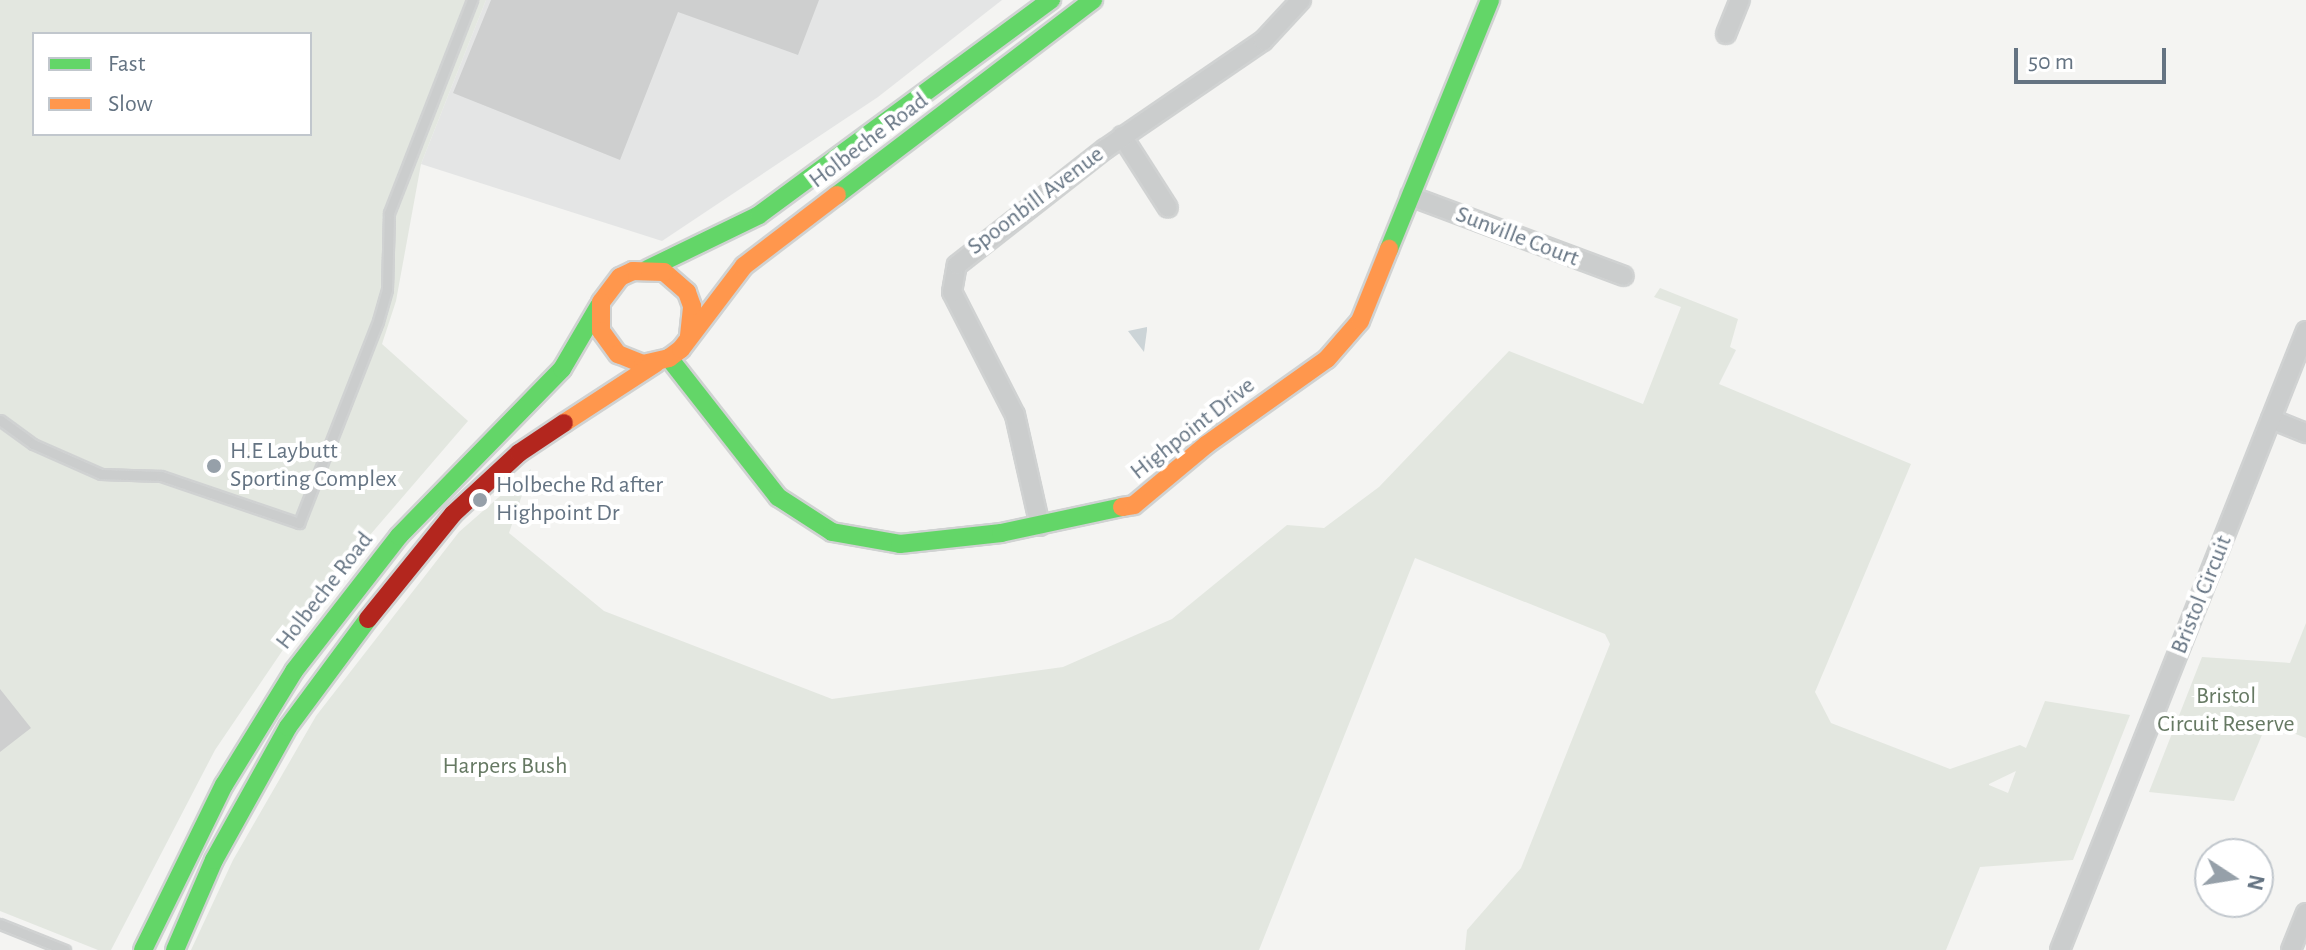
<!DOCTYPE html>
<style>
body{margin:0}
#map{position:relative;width:2306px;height:950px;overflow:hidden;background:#f4f4f2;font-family:"Alegreya Sans",sans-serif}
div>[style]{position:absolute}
.built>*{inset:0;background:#e4e5e5}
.green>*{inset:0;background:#e3e7e0}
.water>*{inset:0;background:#ccd4d7}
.building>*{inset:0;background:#cecfcf}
.roads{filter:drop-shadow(2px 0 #d0d2d2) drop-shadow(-2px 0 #d0d2d2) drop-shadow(0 2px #d0d2d2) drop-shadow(0 -2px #d0d2d2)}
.lane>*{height:9px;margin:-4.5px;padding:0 4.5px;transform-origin:4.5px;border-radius:4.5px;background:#cbcdcd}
.street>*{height:18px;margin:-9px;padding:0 9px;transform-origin:9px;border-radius:9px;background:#cbcdcd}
.fast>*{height:18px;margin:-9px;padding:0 9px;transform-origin:9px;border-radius:9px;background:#63d668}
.slow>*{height:18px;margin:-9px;padding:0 9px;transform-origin:9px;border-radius:9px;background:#ff974d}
.jam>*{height:18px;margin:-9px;padding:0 9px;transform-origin:9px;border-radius:9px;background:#b3261e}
.dots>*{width:22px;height:22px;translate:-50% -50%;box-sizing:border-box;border:4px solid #fff;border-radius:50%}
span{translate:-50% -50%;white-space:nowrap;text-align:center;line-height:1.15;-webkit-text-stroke:8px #fff;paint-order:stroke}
.street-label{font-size:24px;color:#647382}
.poi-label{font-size:24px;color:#647382}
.left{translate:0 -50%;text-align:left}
.park-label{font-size:24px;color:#667963}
.legend{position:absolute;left:32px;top:32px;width:280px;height:104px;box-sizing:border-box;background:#fff;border:2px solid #c1c7cd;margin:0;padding:10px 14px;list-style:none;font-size:24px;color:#647382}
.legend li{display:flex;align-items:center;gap:16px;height:40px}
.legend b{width:40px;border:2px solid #c1c7cd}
.north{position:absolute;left:2194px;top:838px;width:80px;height:80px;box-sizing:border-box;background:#fff;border:2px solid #c1c7cd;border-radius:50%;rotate:102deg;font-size:22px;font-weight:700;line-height:32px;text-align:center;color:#647382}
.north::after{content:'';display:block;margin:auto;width:28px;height:36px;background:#96a0a9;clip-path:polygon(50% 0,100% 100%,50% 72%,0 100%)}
.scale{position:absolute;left:2014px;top:48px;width:152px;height:36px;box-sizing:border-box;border:4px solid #647382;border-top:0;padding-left:10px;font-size:24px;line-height:28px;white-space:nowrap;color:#647382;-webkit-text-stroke:6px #fff;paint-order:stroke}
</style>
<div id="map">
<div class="built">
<i style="clip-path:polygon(486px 0,1002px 0,878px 97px,662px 241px,421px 164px)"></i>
</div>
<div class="green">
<i style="clip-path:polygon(evenodd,0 0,486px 0,421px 164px,396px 301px,382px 344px,468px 421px,327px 585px,215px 750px,111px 950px,98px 950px,0 911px,0 0,34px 34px,310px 34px,310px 134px,34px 134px,34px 34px)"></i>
<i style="clip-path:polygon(evenodd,1660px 288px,1738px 319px,1730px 347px,1736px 350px,1719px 384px,1911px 464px,1815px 692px,1831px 723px,1950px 769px,2020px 745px,2026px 748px,2045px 701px,2130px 715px,2073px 860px,1980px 867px,1946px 950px,1465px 950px,1467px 930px,1521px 868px,1610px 644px,1605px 634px,1415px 558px,1259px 950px,191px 950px,233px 860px,316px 716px,459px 532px,531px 469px,509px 533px,604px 611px,832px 699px,1063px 667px,1172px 619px,1287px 525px,1324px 528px,1379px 487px,1509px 351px,1643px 404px,1681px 307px,1654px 297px,1660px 288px,2016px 771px,2008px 793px,1989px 785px,1989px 784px,2016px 771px)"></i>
<i style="clip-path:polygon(2306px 623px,2306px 738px,2267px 723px,2234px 801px,2149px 792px,2202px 657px,2290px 663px)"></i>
</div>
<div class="water">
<i style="clip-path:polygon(1147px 327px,1147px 330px,1144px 352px,1128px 331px)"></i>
</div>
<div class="building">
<i style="clip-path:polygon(491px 0,819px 0,798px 55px,678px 12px,620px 160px,453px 93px)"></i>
<i style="clip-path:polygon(0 689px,31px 728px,0 752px)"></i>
</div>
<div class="roads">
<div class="lane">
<i style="left:0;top:420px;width:41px;rotate:36deg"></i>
<i style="left:33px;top:444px;width:74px;rotate:23.8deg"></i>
<i style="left:101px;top:474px;width:60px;rotate:1.9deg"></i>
<i style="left:161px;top:476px;width:146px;rotate:18.8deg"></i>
<i style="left:299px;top:523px;width:217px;rotate:-68.6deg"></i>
<i style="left:378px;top:321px;width:33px;rotate:-74deg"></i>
<i style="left:387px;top:289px;width:76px;rotate:-88.5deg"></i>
<i style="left:389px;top:213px;width:229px;rotate:-68.7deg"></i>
<i style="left:0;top:924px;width:70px;rotate:21.8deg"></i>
</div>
<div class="street">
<i style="left:1726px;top:34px;width:37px;rotate:-68deg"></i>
<i style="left:1122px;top:136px;width:85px;rotate:57.4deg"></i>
<i style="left:1410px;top:196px;width:228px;rotate:20.5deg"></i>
<i style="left:2271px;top:419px;width:38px;rotate:22deg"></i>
<i style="left:1040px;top:526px;width:114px;rotate:-102.7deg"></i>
<i style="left:1015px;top:415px;width:138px;rotate:-117.1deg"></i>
<i style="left:952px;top:292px;width:27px;rotate:-80deg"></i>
<i style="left:957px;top:265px;width:188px;rotate:-38.1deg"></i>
<i style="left:1105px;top:149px;width:191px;rotate:-34.4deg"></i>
<i style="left:1263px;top:41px;width:56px;rotate:-47.2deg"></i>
<i style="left:2060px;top:950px;width:666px;rotate:-68.33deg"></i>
<i style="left:2291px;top:950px;width:40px;rotate:-68deg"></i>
</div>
<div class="fast">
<i style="left:837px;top:195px;width:322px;rotate:-37.3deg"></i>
<i style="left:1389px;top:249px;width:269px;rotate:-67.9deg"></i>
<i style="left:648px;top:269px;width:123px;rotate:-25.9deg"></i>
<i style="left:759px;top:215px;width:363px;rotate:-36.4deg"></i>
<i style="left:669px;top:358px;width:177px;rotate:51.9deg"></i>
<i style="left:778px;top:497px;width:64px;rotate:32.9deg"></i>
<i style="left:832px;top:532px;width:69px;rotate:10deg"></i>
<i style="left:900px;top:544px;width:102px;rotate:-6.2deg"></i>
<i style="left:1001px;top:533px;width:124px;rotate:-12.1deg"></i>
<i style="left:143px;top:950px;width:184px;rotate:-63.9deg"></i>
<i style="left:224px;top:785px;width:134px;rotate:-58.4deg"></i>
<i style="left:294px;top:671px;width:171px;rotate:-52.1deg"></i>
<i style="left:399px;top:536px;width:233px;rotate:-45.7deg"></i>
<i style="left:562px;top:369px;width:73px;rotate:-59.6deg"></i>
<i style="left:175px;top:950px;width:98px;rotate:-66.6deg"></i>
<i style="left:214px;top:860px;width:152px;rotate:-60.9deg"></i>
<i style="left:288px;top:727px;width:134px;rotate:-53.5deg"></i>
</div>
<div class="slow">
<i style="left:689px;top:336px;width:30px;rotate:-84deg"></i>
<i style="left:692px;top:306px;width:15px;rotate:-110deg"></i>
<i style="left:687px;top:292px;width:30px;rotate:-139deg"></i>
<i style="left:664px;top:272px;width:31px;rotate:-178deg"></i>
<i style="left:633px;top:271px;width:14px;rotate:155deg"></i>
<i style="left:620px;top:277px;width:31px;rotate:127deg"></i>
<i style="left:601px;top:302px;width:29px;rotate:90deg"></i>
<i style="left:601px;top:331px;width:29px;rotate:54deg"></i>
<i style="left:618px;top:354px;width:27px;rotate:22deg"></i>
<i style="left:643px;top:364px;width:27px;rotate:-13deg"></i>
<i style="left:669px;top:358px;width:15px;rotate:-37deg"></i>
<i style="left:681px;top:349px;width:104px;rotate:-52.8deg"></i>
<i style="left:744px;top:266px;width:117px;rotate:-37.4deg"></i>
<i style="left:564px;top:423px;width:110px;rotate:-33.1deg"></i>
<i style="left:1122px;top:507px;width:12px;rotate:-9deg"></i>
<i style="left:1134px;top:505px;width:94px;rotate:-39.8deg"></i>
<i style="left:1206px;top:445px;width:148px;rotate:-35.4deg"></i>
<i style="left:1327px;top:359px;width:50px;rotate:-49deg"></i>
<i style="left:1360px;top:321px;width:78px;rotate:-68.1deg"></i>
</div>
<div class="jam">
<i style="left:368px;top:619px;width:135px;rotate:-51deg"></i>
<i style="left:453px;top:514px;width:90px;rotate:-42.7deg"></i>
<i style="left:519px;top:453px;width:54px;rotate:-33.7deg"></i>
</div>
</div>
<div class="dots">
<i style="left:214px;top:466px;background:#96a0a9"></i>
<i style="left:480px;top:500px;background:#96a0a9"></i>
</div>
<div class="street-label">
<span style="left:869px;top:141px;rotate:-37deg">Holbeche Road</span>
<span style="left:1036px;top:201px;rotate:-37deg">Spoonbill Avenue</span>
<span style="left:1517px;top:237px;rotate:21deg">Sunville Court</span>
<span style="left:1193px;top:429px;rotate:-38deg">Highpoint Drive</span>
<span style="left:325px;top:591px;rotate:-52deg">Holbeche Road</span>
<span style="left:2202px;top:595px;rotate:-68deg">Bristol Circuit</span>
</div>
<div class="poi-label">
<span class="left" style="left:230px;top:466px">H.E Laybutt<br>Sporting Complex</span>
<span class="left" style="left:496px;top:500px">Holbeche Rd after<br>Highpoint Dr</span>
</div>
<div class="park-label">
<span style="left:2226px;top:711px">Bristol<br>Circuit Reserve</span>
<span style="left:505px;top:767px">Harpers Bush</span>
</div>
<ul class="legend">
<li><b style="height:10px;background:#63d668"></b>Fast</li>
<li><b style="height:10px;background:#ff974d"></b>Slow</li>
</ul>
<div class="north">N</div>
<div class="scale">50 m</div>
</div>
